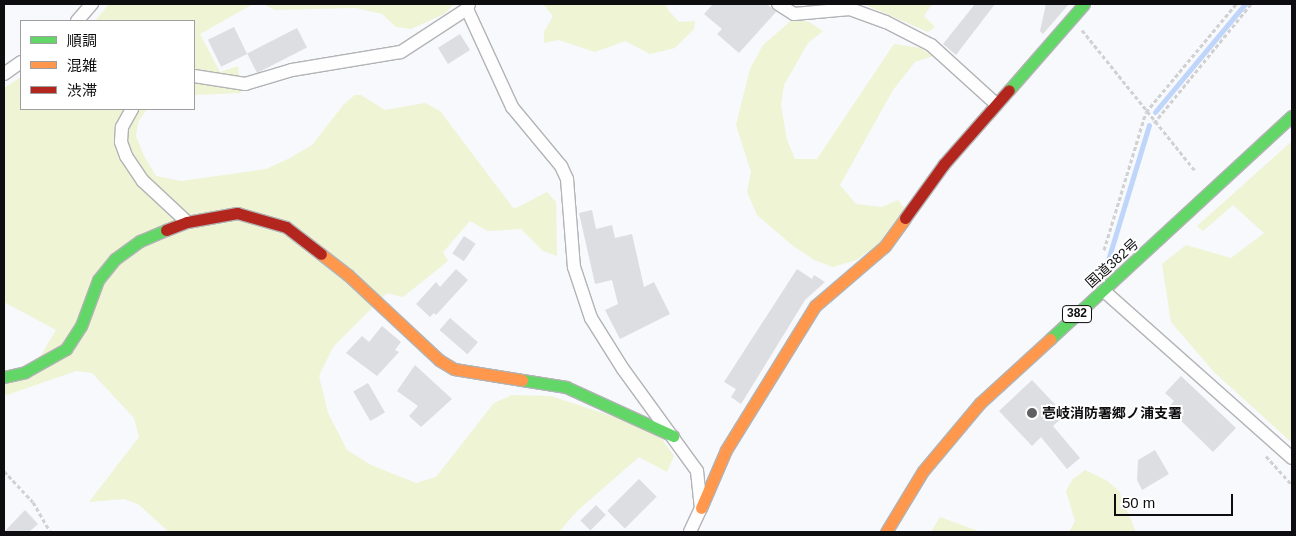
<!DOCTYPE html>
<meta charset="utf-8">
<style>
body{margin:0}
#map{position:relative;width:1296px;height:536px;overflow:hidden;background:#f7f9fc;font-family:Helvetica,"Noto Sans JP",sans-serif}
div>[style]{position:absolute}
.green>*{inset:0;background:#eef4d4}
.stream>*{height:5px;margin:-2.5px;padding:0 2.5px;transform-origin:2.5px;border-radius:2.5px;background:#bfd5f9}
.building>*{inset:0;background:#dddee1;transform-origin:0 0}
.path>*{height:3px;margin-top:-1.5px;transform-origin:0;background:repeating-linear-gradient(90deg,#d1d1d2 0 4px,transparent 0 6.5px)}
.roads{filter:drop-shadow(1px 0 #b2b3b5) drop-shadow(-1px 0 #b2b3b5) drop-shadow(0 1px #b2b3b5) drop-shadow(0 -1px #b2b3b5)}
.street>*{height:12px;margin:-6px;padding:0 6px;transform-origin:6px;border-radius:6px;background:#fefeff}
.fast>*{height:11px;margin:-5.5px;padding:0 5.5px;transform-origin:5.5px;border-radius:5.5px;background:#63d668}
.slow>*{height:11px;margin:-5.5px;padding:0 5.5px;transform-origin:5.5px;border-radius:5.5px;background:#ff974d}
.jam>*{height:11px;margin:-5.5px;padding:0 5.5px;transform-origin:5.5px;border-radius:5.5px;background:#b3261e}
.dots>*{width:14px;height:14px;translate:-50% -50%;box-sizing:border-box;border:2px solid #fff;border-radius:50%}
span{translate:-50% -50%;white-space:nowrap;text-align:center;line-height:1.15;-webkit-text-stroke:4px #fff;paint-order:stroke}
.shield-label span{padding:1px 4px;background:#fff;border:1px solid;border-radius:4px;-webkit-text-stroke-width:0}
.shield-label{font-size:12px;color:#0e0e10;font-weight:700}
.street-label{font-size:14px;color:#0e0e10}
.poi-label{font-size:14px;color:#0e0e10;font-weight:700}
.left{translate:0 -50%;text-align:left}
.frame{position:absolute;inset:0;border:5px solid #0e0e10;pointer-events:none}
.legend{position:absolute;left:20px;top:20px;width:175px;height:90px;box-sizing:border-box;background:#fff;border:1px solid #9f9f9f;margin:0;padding:6px 9px;list-style:none;font-size:15px;color:#0e0e10}
.legend li{display:flex;align-items:center;gap:10px;height:25px}
.legend b{width:25px;border:1px solid #9f9f9f}
.scale{position:absolute;left:1114px;top:494px;width:119px;height:22px;box-sizing:border-box;border:2px solid #0e0e10;border-top:0;padding-left:6px;font-size:15px;line-height:18px;white-space:nowrap;color:#0e0e10;-webkit-text-stroke:4px #fff;paint-order:stroke}
</style>
<div id="map">
<div class="green">
<i style="clip-path:polygon(109px 4px,253px 4px,200px 34px,220px 72px,238px 66px,241px 93px,194px 95px,194px 21px,95px 21px)"></i>
<i style="clip-path:polygon(263px 4px,454px 4px,444px 14px,411px 29px,396px 27px,382px 14px,356px 8px,275px 10px)"></i>
<i style="clip-path:polygon(543px 4px,666px 4px,668px 10px,679px 22px,695px 21px,694px 29px,675px 48px,650px 54px,625px 41px,595px 52px,559px 40px,544px 43px,544px 32px,553px 16px)"></i>
<i style="clip-path:polygon(864px 4px,932px 4px,924px 16px,935px 27px,928px 32px)"></i>
<i style="clip-path:polygon(793px 19px,809px 22px,823px 31px,808px 43px,784px 85px,781px 105px,787px 140px,795px 159px,817px 159px,894px 44px,920px 48px,933px 56px,915px 62px,893px 90px,840px 185px,856px 204px,882px 207px,898px 200px,906px 210px,878px 245px,856px 260px,833px 267px,814px 260px,792px 245px,757px 215px,747px 192px,751px 172px,736px 125px,750px 69px,763px 45px)"></i>
<i style="clip-path:polygon(21px 77px,21px 109px,147px 109px,138px 122px,136px 136px,144px 156px,156px 176px,181px 181px,266px 169px,290px 158px,312px 145px,344px 104px,355px 95px,361px 95px,385px 110px,425px 103px,440px 111px,514px 209px,547px 192px,556px 202px,557px 256px,543px 251px,521px 229px,488px 231px,470px 221px,443px 252px,448px 261px,403px 297px,387px 293px,333px 347px,319px 376px,328px 413px,347px 450px,371px 465px,416px 483px,436px 477px,494px 403px,512px 395px,551px 396px,621px 419px,662px 439px,674px 456px,667px 472px,639px 457px,577px 511px,559px 532px,169px 532px,138px 504px,124px 499px,89px 502px,139px 437px,134px 418px,92px 373px,76px 371px,4px 396px,4px 381px,41px 355px,56px 330px,4px 302px,4px 88px)"></i>
<i style="clip-path:polygon(1292px 141px,1292px 443px,1214px 372px,1171px 322px,1162px 264px,1186px 245px,1231px 258px,1264px 233px,1233px 205px,1203px 231px,1197px 226px)"></i>
<i style="clip-path:polygon(1085px 470px,1106px 480px,1119px 491px,1136px 532px,1069px 532px,1075px 521px,1066px 491px,1072px 480px)"></i>
<i style="clip-path:polygon(940px 517px,981px 532px,931px 532px)"></i>
</div>
<div class="stream">
<i style="left:1155px;top:112px;width:141px;rotate:-50.2deg"></i>
<i style="left:1108px;top:260px;width:141px;rotate:-73.1deg"></i>
</div>
<div class="building">
<i style="clip-path:polygon(713px 4px,767px 4px,776px 12px,739px 53px,717px 34px,722px 29px,704px 14px)"></i>
<i style="clip-path:polygon(975px 4px,995px 4px,956px 55px,943px 44px)"></i>
<i style="clip-path:polygon(1046px 4px,1069px 4px,1043px 34px,1040px 31px)"></i>
<i style="left:234px;top:27px;width:30px;height:29px;rotate:64deg"></i>
<i style="left:297px;top:28px;width:22px;height:56px;rotate:63deg"></i>
<i style="left:460px;top:34px;width:19px;height:26px;rotate:58deg"></i>
<i style="clip-path:polygon(592px 210px,596px 229px,612px 225px,615px 238px,632px 234px,644px 287px,654px 282px,670px 314px,620px 339px,605px 310px,618px 304px,612px 280px,595px 284px,579px 213px)"></i>
<i style="left:464px;top:236px;width:14px;height:21px;rotate:34deg"></i>
<i style="clip-path:polygon(456px 269px,468px 280px,436px 315px,434px 313px,430px 317px,416px 304px,436px 282px,440px 287px)"></i>
<i style="clip-path:polygon(797px 269px,812px 279px,814px 275px,825px 282px,805px 300px,741px 404px,731px 397px,736px 389px,724px 382px)"></i>
<i style="left:450px;top:318px;width:37px;height:16px;rotate:41deg"></i>
<i style="clip-path:polygon(382px 326px,401px 342px,395px 350px,399px 352px,377px 376px,346px 353px,362px 336px,369px 342px)"></i>
<i style="clip-path:polygon(415px 365px,452px 399px,421px 427px,409px 416px,418px 406px,397px 391px)"></i>
<i style="clip-path:polygon(1181px 376px,1236px 428px,1213px 452px,1168px 408px,1174px 401px,1165px 393px)"></i>
<i style="clip-path:polygon(1032px 380px,1065px 415px,1053px 426px,1080px 458px,1067px 469px,1041px 437px,1032px 446px,999px 411px)"></i>
<i style="left:368px;top:383px;width:34px;height:17px;rotate:60deg"></i>
<i style="clip-path:polygon(1155px 450px,1169px 474px,1142px 490px,1137px 480px,1138px 460px)"></i>
<i style="left:639px;top:479px;width:25px;height:45px;rotate:45deg"></i>
<i style="left:596px;top:505px;width:14px;height:22px;rotate:45deg"></i>
<i style="clip-path:polygon(25px 510px,38px 524px,29px 532px,4px 532px)"></i>
</div>
<div class="path">
<i style="left:1082px;top:30px;width:182px;rotate:51.2deg"></i>
<i style="left:1154px;top:123px;width:154px;rotate:-50.8deg"></i>
<i style="left:1104px;top:250px;width:144px;rotate:-73.1deg"></i>
<i style="left:1146px;top:112px;width:141px;rotate:-50.2deg"></i>
<i style="left:1266px;top:456px;width:39px;rotate:48deg"></i>
<i style="left:4px;top:471px;width:42px;rotate:46.9deg"></i>
<i style="left:33px;top:502px;width:34px;rotate:60deg"></i>
</div>
<div class="roads">
<div class="street">
<i style="left:469px;top:4px;width:5px;rotate:112deg"></i>
<i style="left:467px;top:9px;width:108px;rotate:65.3deg"></i>
<i style="left:512px;top:107px;width:77px;rotate:50.3deg"></i>
<i style="left:561px;top:166px;width:14px;rotate:65deg"></i>
<i style="left:567px;top:179px;width:88px;rotate:85.5deg"></i>
<i style="left:574px;top:267px;width:54px;rotate:71.6deg"></i>
<i style="left:591px;top:318px;width:60px;rotate:57.9deg"></i>
<i style="left:623px;top:369px;width:126px;rotate:54deg"></i>
<i style="left:697px;top:471px;width:37px;rotate:84deg"></i>
<i style="left:701px;top:508px;width:26px;rotate:115deg"></i>
<i style="left:778px;top:4px;width:19px;rotate:32deg"></i>
<i style="left:794px;top:14px;width:56px;rotate:-5.1deg"></i>
<i style="left:850px;top:9px;width:38px;rotate:20deg"></i>
<i style="left:886px;top:22px;width:51px;rotate:27.1deg"></i>
<i style="left:931px;top:45px;width:88px;rotate:42.2deg"></i>
<i style="left:77px;top:21px;width:23px;rotate:-49deg"></i>
<i style="left:4px;top:74px;width:21px;rotate:-35deg"></i>
<i style="left:194px;top:76px;width:52px;rotate:8.9deg"></i>
<i style="left:245px;top:84px;width:49px;rotate:-16.6deg"></i>
<i style="left:292px;top:70px;width:110px;rotate:-9.4deg"></i>
<i style="left:401px;top:52px;width:79px;rotate:-33.1deg"></i>
<i style="left:132px;top:109px;width:21px;rotate:119deg"></i>
<i style="left:122px;top:127px;width:15px;rotate:94deg"></i>
<i style="left:121px;top:142px;width:15px;rotate:70deg"></i>
<i style="left:126px;top:156px;width:30px;rotate:56deg"></i>
<i style="left:143px;top:181px;width:60px;rotate:43deg"></i>
<i style="left:1104px;top:291px;width:251px;rotate:41.6deg"></i>
</div>
<div class="fast">
<i style="left:1009px;top:90px;width:114px;rotate:-48.9deg"></i>
<i style="left:1050px;top:339px;width:329px;rotate:-42.7deg"></i>
<i style="left:4px;top:377px;width:22px;rotate:-13deg"></i>
<i style="left:25px;top:372px;width:47px;rotate:-29.3deg"></i>
<i style="left:66px;top:349px;width:27px;rotate:-57deg"></i>
<i style="left:81px;top:326px;width:49px;rotate:-69.7deg"></i>
<i style="left:98px;top:280px;width:27px;rotate:-51deg"></i>
<i style="left:115px;top:259px;width:31px;rotate:-36deg"></i>
<i style="left:140px;top:241px;width:28px;rotate:-23deg"></i>
<i style="left:522px;top:380px;width:45px;rotate:9deg"></i>
<i style="left:566px;top:387px;width:118px;rotate:24.6deg"></i>
</div>
<div class="slow">
<i style="left:321px;top:254px;width:34px;rotate:38deg"></i>
<i style="left:348px;top:275px;width:125px;rotate:43deg"></i>
<i style="left:439px;top:360px;width:17px;rotate:31deg"></i>
<i style="left:454px;top:369px;width:69px;rotate:9.2deg"></i>
<i style="left:701px;top:508px;width:63px;rotate:-66.7deg"></i>
<i style="left:726px;top:450px;width:169px;rotate:-58.3deg"></i>
<i style="left:815px;top:306px;width:92px;rotate:-40.6deg"></i>
<i style="left:885px;top:246px;width:34px;rotate:-54deg"></i>
<i style="left:886px;top:532px;width:71px;rotate:-58.8deg"></i>
<i style="left:923px;top:471px;width:89px;rotate:-50deg"></i>
<i style="left:980px;top:403px;width:95px;rotate:-42.4deg"></i>
</div>
<div class="jam">
<i style="left:905px;top:218px;width:67px;rotate:-54.2deg"></i>
<i style="left:944px;top:164px;width:98px;rotate:-48.7deg"></i>
<i style="left:166px;top:230px;width:22px;rotate:-21deg"></i>
<i style="left:187px;top:222px;width:51px;rotate:-10.2deg"></i>
<i style="left:237px;top:213px;width:51px;rotate:15.9deg"></i>
<i style="left:286px;top:227px;width:44px;rotate:37.6deg"></i>
</div>
</div>
<div class="dots">
<i style="left:1032px;top:413px;background:#606063"></i>
</div>
<div class="shield-label">
<span style="left:1077px;top:314px">382</span>
</div>
<div class="street-label">
<span style="left:1112px;top:263px;rotate:-42deg">国道382号</span>
</div>
<div class="poi-label">
<span class="left" style="left:1042px;top:413px">壱岐消防署郷ノ浦支署</span>
</div>
<div class="frame"></div>
<ul class="legend">
<li><b style="height:6px;background:#63d668"></b>順調</li>
<li><b style="height:6px;background:#ff974d"></b>混雑</li>
<li><b style="height:6px;background:#b3261e"></b>渋滞</li>
</ul>
<div class="scale">50 m</div>
</div>
